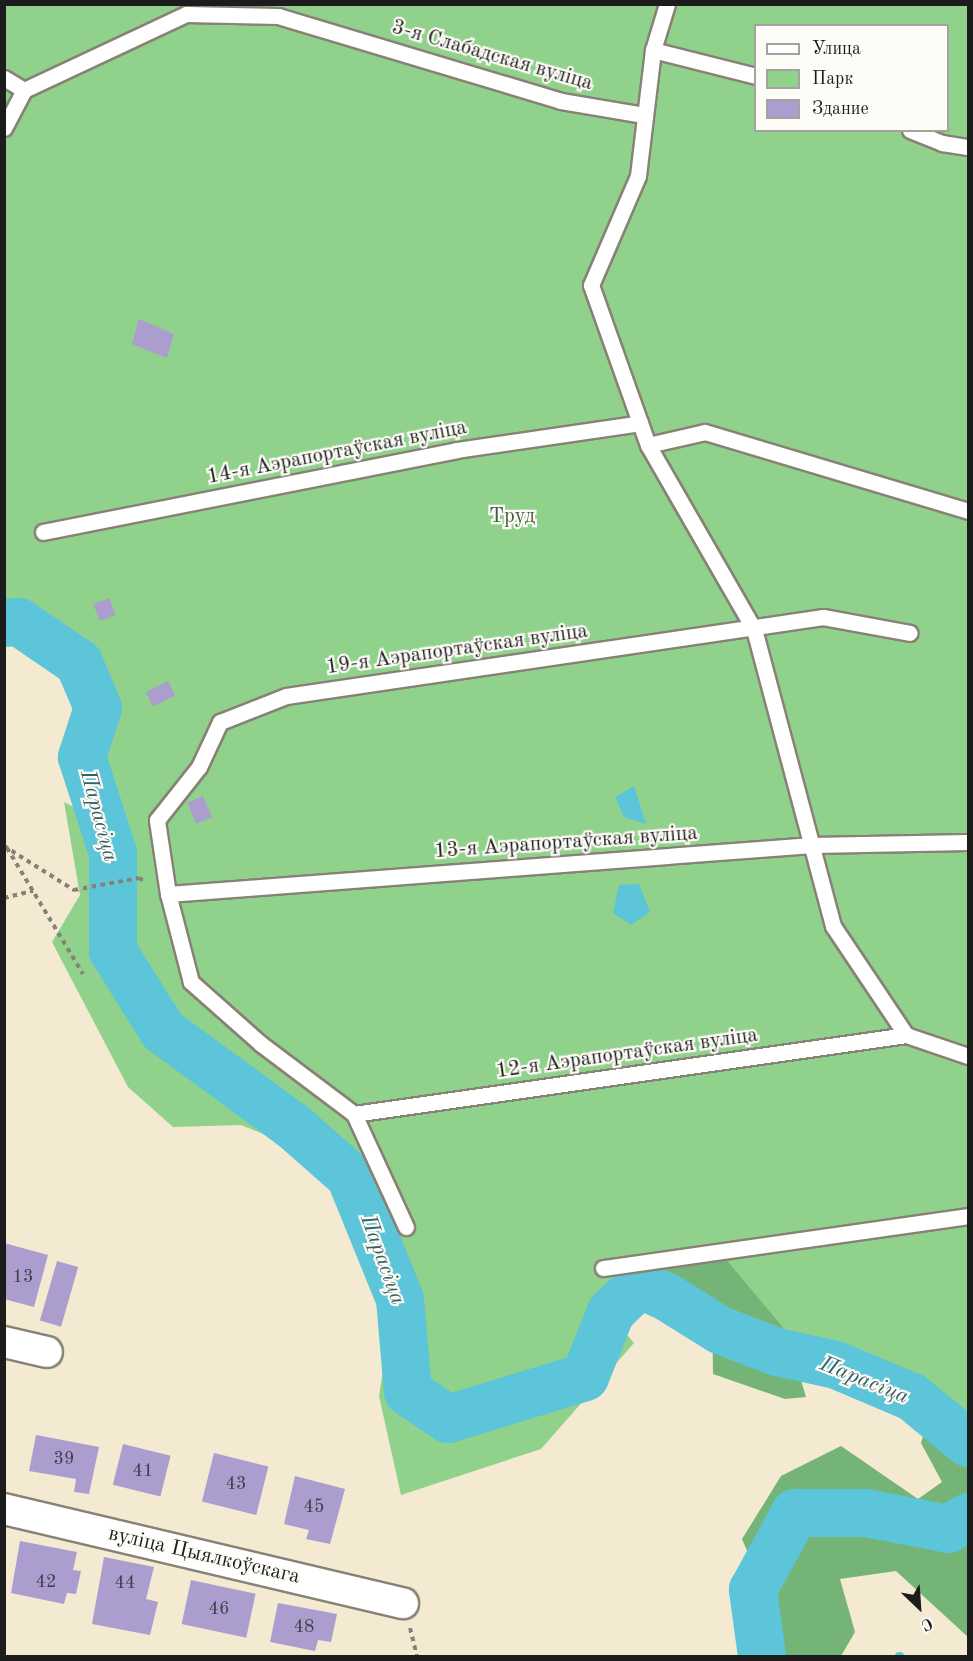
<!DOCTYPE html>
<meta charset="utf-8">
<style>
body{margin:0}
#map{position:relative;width:973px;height:1661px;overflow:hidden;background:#f4e9d1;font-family:"Old Standard TT",serif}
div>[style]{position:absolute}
.green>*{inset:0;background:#90d28b}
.forest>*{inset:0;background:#74b477}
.water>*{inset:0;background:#5cc5d9}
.stream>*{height:8px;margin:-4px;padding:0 4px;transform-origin:4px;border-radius:4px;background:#5cc5d9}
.river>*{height:48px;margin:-24px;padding:0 24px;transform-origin:24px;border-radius:24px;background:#5cc5d9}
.building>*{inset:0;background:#ab9dce;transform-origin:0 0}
.path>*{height:4px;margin-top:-2px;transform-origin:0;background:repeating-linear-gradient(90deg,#888276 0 4.5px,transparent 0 9px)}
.roads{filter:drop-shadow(2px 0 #888276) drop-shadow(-2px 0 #888276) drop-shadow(0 2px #888276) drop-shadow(0 -2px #888276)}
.service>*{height:15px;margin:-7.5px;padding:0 7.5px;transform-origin:7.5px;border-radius:7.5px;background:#fff}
.minor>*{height:30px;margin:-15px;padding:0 15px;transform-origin:15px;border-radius:15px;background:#fff}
span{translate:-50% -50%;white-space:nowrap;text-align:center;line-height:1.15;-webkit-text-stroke:4.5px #fdfcf7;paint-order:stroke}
.number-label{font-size:18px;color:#403c48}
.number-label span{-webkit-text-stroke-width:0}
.street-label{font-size:21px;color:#1c1c1c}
.park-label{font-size:21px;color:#455c43}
.water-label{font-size:22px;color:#366068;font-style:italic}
.frame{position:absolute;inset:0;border:6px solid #1c1c1c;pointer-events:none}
.legend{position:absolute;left:754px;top:24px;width:195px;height:108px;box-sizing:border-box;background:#fdfcf7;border:2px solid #a3a29f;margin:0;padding:8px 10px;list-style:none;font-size:18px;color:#1c1c1c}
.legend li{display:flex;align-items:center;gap:12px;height:30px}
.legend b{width:30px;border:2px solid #a3a29f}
.north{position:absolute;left:889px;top:1577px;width:60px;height:60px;-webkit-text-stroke:4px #fdfcf7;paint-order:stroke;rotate:155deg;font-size:16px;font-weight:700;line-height:24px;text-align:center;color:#1c1c1c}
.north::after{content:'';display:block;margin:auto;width:21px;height:27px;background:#1c1c1c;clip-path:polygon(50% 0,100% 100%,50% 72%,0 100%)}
</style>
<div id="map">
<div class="green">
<i style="clip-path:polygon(evenodd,5px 5px,968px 5px,968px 1443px,912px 1397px,836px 1365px,777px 1352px,720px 1330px,667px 1297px,639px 1285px,610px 1315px,634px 1343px,541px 1449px,401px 1495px,379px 1396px,390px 1327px,391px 1277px,350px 1177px,332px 1161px,241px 1125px,173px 1127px,128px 1087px,52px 942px,80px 895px,64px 802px,103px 822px,82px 757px,98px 708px,82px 671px,71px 658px,32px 631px,5px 633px,5px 5px,756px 26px,948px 26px,948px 130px,756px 130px,756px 26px)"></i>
</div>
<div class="forest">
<i style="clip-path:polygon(723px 1256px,786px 1331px,806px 1397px,785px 1399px,713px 1374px,712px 1300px,640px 1307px,658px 1262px)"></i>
<i style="clip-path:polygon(934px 1402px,968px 1444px,968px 1637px,896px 1571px,840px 1579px,855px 1632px,841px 1656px,777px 1656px,778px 1623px,742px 1539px,781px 1476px,841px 1446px,918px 1499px,942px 1482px,921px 1443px)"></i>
</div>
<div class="water">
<i style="clip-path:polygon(634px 786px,646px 824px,624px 817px,615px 797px)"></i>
<i style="clip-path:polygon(639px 884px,650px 912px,631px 925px,613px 913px,619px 885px)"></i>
</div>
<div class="stream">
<i style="left:899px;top:1656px;width:1px"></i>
</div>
<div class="river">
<i style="left:4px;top:623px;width:15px;rotate:-4deg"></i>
<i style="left:19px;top:622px;width:73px;rotate:34.3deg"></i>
<i style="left:79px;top:663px;width:49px;rotate:67.1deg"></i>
<i style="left:98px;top:708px;width:52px;rotate:108.1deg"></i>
<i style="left:82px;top:757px;width:101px;rotate:72.1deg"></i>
<i style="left:113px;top:853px;width:98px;rotate:90deg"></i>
<i style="left:113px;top:951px;width:94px;rotate:58deg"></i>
<i style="left:163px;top:1031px;width:161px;rotate:36.2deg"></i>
<i style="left:293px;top:1126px;width:76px;rotate:41.3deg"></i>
<i style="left:350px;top:1176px;width:133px;rotate:67.9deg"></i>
<i style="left:400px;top:1299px;width:93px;rotate:85.1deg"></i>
<i style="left:408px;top:1392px;width:48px;rotate:34deg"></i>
<i style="left:448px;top:1419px;width:143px;rotate:-17deg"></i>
<i style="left:585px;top:1377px;width:70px;rotate:-68.2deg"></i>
<i style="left:611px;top:1312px;width:39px;rotate:-44deg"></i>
<i style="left:639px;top:1285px;width:30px;rotate:23deg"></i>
<i style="left:667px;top:1297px;width:62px;rotate:31.9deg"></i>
<i style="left:720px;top:1330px;width:61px;rotate:21.1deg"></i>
<i style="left:777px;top:1352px;width:60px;rotate:12.4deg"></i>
<i style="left:836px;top:1365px;width:82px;rotate:22.8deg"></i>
<i style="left:912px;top:1397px;width:72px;rotate:39.4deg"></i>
<i style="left:762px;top:1656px;width:67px;rotate:-97.8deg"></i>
<i style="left:753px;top:1590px;width:88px;rotate:-61.4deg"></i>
<i style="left:795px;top:1513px;width:71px"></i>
<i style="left:866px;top:1513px;width:84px;rotate:11deg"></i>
<i style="left:948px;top:1529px;width:23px;rotate:-31deg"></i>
</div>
<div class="building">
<i style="clip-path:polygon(139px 319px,174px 334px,167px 358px,132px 344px)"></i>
<i style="left:109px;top:598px;width:18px;height:17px;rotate:68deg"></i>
<i style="left:168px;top:681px;width:16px;height:25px;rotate:63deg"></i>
<i style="left:203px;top:796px;width:23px;height:17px;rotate:67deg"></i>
<i style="clip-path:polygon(4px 1243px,48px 1255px,34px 1307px,4px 1299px)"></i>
<i style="left:57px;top:1261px;width:22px;height:62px;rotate:16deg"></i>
<i style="clip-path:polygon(36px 1435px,99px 1447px,89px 1494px,74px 1492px,76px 1479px,29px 1471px)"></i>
<i style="left:123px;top:1444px;width:49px;height:42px;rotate:14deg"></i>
<i style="left:214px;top:1453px;width:56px;height:50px;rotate:14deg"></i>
<i style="clip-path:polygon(295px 1476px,345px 1489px,330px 1544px,306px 1539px,309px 1530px,284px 1524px)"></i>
<i style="clip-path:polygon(20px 1541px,77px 1552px,73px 1570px,81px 1571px,76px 1594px,67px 1593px,64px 1604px,11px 1593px)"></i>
<i style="clip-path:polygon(104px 1557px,154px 1567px,146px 1599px,158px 1602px,150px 1635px,92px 1624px)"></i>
<i style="left:191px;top:1580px;width:66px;height:45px;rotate:12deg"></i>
<i style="clip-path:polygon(278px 1603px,337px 1614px,331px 1642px,318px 1640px,315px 1651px,270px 1642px)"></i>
</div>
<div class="path">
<i style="left:4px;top:846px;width:83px;rotate:32.2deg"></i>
<i style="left:74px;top:890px;width:66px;rotate:-10.5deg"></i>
<i style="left:139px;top:878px;width:8px;rotate:30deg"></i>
<i style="left:7px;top:848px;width:147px;rotate:58.9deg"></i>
<i style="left:4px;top:898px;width:30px;rotate:-14deg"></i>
<i style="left:410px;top:1628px;width:29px;rotate:76deg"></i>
</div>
<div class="roads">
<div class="service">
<i style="left:667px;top:4px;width:48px;rotate:106.9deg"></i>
<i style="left:653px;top:50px;width:127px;rotate:96.8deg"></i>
<i style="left:638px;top:176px;width:119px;rotate:113.3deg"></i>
<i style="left:591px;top:285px;width:170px;rotate:70.4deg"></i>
<i style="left:648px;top:445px;width:212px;rotate:60.1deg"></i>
<i style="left:754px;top:629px;width:307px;rotate:75.1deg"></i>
<i style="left:833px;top:926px;width:131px;rotate:56.2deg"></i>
<i style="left:906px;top:1035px;width:65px;rotate:18.7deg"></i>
<i style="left:653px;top:50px;width:106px;rotate:14.2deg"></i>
<i style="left:4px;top:78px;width:23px;rotate:31deg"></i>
<i style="left:24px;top:90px;width:179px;rotate:-25.1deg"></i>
<i style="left:186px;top:14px;width:92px;rotate:1.2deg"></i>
<i style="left:278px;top:16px;width:295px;rotate:16.7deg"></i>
<i style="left:561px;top:101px;width:84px;rotate:9.6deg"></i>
<i style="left:4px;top:128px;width:43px;rotate:-62.2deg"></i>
<i style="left:910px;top:130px;width:35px;rotate:22deg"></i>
<i style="left:942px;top:143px;width:26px;rotate:9deg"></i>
<i style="left:648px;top:445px;width:58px;rotate:-12.8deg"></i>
<i style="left:705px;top:432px;width:275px;rotate:16.7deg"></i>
<i style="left:43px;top:532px;width:421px;rotate:-11.2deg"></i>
<i style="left:456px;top:450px;width:186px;rotate:-8.3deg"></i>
<i style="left:168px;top:894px;width:646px;rotate:-4.35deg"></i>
<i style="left:812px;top:845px;width:156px;rotate:-1.1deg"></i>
<i style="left:354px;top:1114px;width:558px;rotate:-8.14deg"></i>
<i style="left:406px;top:1227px;width:124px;rotate:-114.7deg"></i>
<i style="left:354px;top:1114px;width:116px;rotate:-143deg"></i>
<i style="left:261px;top:1044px;width:94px;rotate:-138.5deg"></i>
<i style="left:191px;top:982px;width:91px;rotate:-104.6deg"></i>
<i style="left:168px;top:894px;width:75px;rotate:-98.5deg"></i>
<i style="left:157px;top:820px;width:68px;rotate:-51.6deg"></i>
<i style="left:199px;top:767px;width:50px;rotate:-65deg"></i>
<i style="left:220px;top:722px;width:71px;rotate:-21.5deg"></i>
<i style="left:286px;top:696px;width:543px;rotate:-8.37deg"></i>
<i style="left:823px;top:617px;width:88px;rotate:10.4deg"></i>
<i style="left:603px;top:1268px;width:369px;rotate:-8.1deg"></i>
</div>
<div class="minor">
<i style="left:4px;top:1342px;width:44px;rotate:13.1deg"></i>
<i style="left:4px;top:1509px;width:410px;rotate:13.3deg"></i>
</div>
</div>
<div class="number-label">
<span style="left:23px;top:1277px">13</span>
<span style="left:64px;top:1459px">39</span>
<span style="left:143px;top:1471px">41</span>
<span style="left:236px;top:1484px">43</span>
<span style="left:314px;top:1507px">45</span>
<span style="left:46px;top:1582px">42</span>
<span style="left:125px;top:1583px">44</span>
<span style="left:219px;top:1609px">46</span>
<span style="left:304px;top:1627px">48</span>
</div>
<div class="street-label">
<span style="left:492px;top:56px;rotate:16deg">3-я Слабадская вуліца</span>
<span style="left:337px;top:453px;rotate:-11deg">14-я Аэрапортаўская вуліца</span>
<span style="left:457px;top:650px;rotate:-8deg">19-я Аэрапортаўская вуліца</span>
<span style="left:566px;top:843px;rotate:-4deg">13-я Аэрапортаўская вуліца</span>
<span style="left:627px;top:1054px;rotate:-8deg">12-я Аэрапортаўская вуліца</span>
<span style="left:204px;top:1556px;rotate:13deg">вуліца Цыялкоўскага</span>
</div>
<div class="park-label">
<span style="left:512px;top:517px">Труд</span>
</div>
<div class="water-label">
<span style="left:98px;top:816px;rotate:75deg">Парасіца</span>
<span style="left:382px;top:1260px;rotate:70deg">Парасіца</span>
<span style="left:864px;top:1381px;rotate:22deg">Парасіца</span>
</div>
<div class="frame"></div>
<ul class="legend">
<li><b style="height:8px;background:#fff"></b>Улица</li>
<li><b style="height:16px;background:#90d28b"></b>Парк</li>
<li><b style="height:16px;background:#ab9dce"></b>Здание</li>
</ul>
<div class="north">С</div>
</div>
